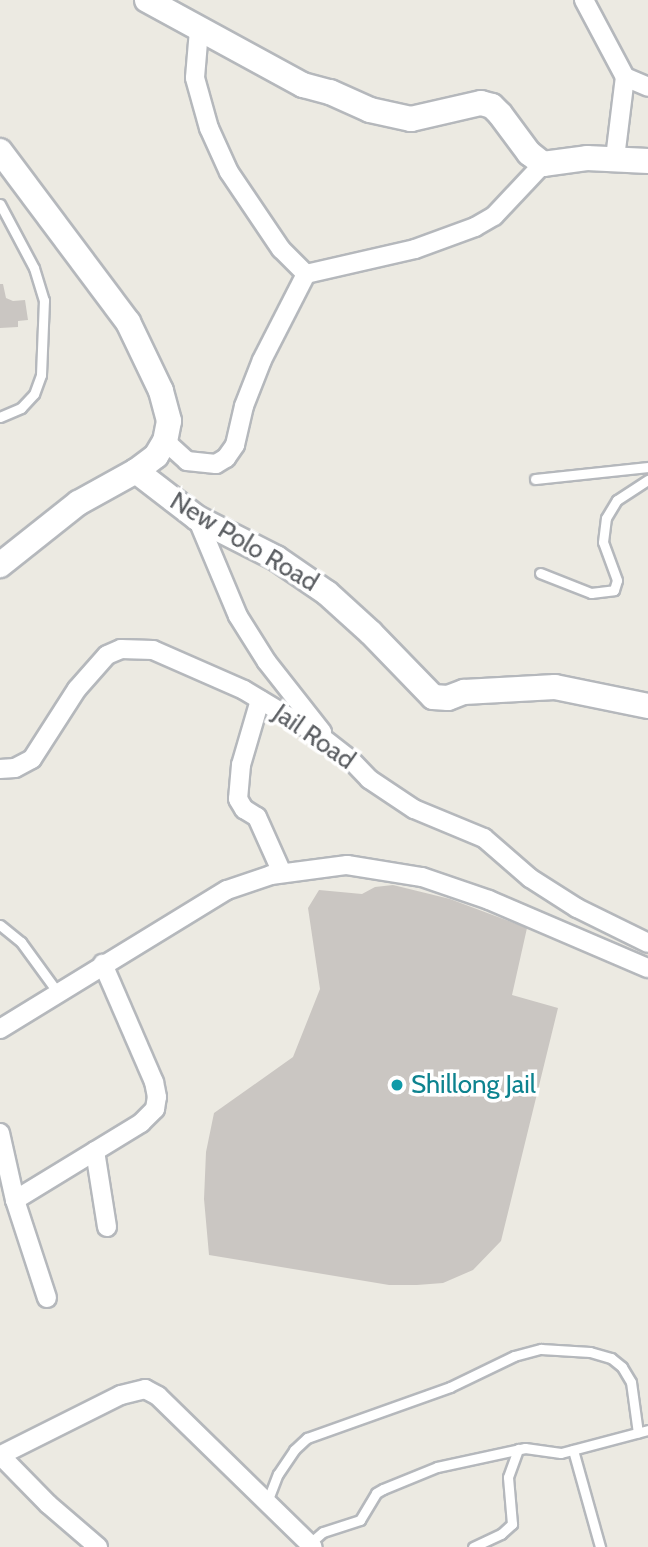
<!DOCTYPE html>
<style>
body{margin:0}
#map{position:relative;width:648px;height:1547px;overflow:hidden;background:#eceae2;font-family:Cabin,sans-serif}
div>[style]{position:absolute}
.building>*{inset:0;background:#cac6c2}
.roads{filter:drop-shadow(2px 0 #b5b8bc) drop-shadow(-2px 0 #b5b8bc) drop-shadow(0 2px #b5b8bc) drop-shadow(0 -2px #b5b8bc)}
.lane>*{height:9px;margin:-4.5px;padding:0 4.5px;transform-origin:4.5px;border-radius:4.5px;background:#fff}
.street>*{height:18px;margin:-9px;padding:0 9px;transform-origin:9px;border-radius:9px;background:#fff}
.secondary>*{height:24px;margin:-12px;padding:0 12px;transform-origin:12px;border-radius:12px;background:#fff}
.dots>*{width:19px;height:19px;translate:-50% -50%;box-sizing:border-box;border:4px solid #fff;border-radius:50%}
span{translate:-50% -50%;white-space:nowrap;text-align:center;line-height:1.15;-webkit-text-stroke:7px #fff;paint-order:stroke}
.street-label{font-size:26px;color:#5b5e62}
.culture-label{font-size:26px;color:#0d838f}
.left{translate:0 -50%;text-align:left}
</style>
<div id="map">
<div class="building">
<i style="clip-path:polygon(0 284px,3px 284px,6px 298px,13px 301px,25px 300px,28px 320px,18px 321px,18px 327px,0 328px)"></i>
<i style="clip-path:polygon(393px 885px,450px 899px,527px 928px,512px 995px,558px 1008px,501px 1241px,473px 1270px,443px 1283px,417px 1285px,389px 1285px,209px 1255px,204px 1199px,206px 1152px,214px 1113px,293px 1057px,320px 989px,308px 908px,319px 890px,362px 894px,375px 887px)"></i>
</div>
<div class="roads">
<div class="lane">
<i style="left:0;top:204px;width:72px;rotate:62deg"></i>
<i style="left:34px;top:268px;width:34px;rotate:73deg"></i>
<i style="left:44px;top:300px;width:75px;rotate:92.3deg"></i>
<i style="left:41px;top:375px;width:20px;rotate:110deg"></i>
<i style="left:34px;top:394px;width:19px;rotate:133deg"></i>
<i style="left:21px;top:408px;width:23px;rotate:157deg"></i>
<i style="left:535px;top:479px;width:114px;rotate:-6.1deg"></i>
<i style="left:540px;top:573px;width:55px;rotate:21.4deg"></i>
<i style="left:591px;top:593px;width:23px;rotate:-7deg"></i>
<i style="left:614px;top:590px;width:10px;rotate:-73deg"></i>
<i style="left:617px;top:580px;width:40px;rotate:-110.2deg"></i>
<i style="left:603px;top:542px;width:24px;rotate:-83deg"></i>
<i style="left:606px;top:518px;width:21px;rotate:-59deg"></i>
<i style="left:617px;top:500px;width:37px;rotate:-33deg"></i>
<i style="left:0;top:925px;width:27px;rotate:39deg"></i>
<i style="left:21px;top:942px;width:63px;rotate:54deg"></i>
<i style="left:573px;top:1450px;width:101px;rotate:74.4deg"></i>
<i style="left:267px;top:1502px;width:30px;rotate:-69deg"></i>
<i style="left:278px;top:1474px;width:29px;rotate:-56deg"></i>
<i style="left:294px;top:1450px;width:18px;rotate:-43deg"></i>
<i style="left:307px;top:1438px;width:152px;rotate:-19.6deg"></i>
<i style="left:450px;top:1387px;width:71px;rotate:-25.8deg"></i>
<i style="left:514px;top:1356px;width:28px;rotate:-15deg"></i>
<i style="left:541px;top:1349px;width:49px;rotate:3.5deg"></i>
<i style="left:590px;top:1352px;width:22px;rotate:16deg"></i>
<i style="left:611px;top:1358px;width:14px;rotate:39deg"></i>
<i style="left:622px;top:1367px;width:17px;rotate:59deg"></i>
<i style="left:631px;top:1382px;width:51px;rotate:82.2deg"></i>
<i style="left:309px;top:1544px;width:18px;rotate:-41deg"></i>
<i style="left:323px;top:1532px;width:39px;rotate:-18deg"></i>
<i style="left:360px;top:1520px;width:31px;rotate:-59deg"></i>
<i style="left:376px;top:1493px;width:8px;rotate:-30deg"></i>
<i style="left:383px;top:1489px;width:58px;rotate:-22.2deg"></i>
<i style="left:437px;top:1467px;width:90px;rotate:-12.2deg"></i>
<i style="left:525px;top:1448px;width:36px;rotate:8deg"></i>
<i style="left:561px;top:1453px;width:90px;rotate:-14.8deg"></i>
<i style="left:473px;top:1547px;width:31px;rotate:-25deg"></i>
<i style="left:501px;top:1534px;width:15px;rotate:-42deg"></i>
<i style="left:512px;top:1524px;width:47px;rotate:-94.9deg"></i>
<i style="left:508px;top:1477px;width:30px;rotate:-70deg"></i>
</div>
<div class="street">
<i style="left:584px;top:0;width:87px;rotate:62deg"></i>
<i style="left:625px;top:77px;width:25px;rotate:23deg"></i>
<i style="left:199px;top:30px;width:48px;rotate:94.8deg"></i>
<i style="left:195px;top:78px;width:52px;rotate:74.4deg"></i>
<i style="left:209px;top:128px;width:48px;rotate:65.6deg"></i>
<i style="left:229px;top:172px;width:93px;rotate:56deg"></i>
<i style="left:281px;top:249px;width:35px;rotate:45deg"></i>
<i style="left:306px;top:274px;width:112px;rotate:-12.9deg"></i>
<i style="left:415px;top:249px;width:64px;rotate:-20.1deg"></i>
<i style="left:475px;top:227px;width:22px;rotate:-30deg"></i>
<i style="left:494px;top:216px;width:71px;rotate:-46.7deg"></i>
<i style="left:615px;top:158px;width:82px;rotate:-83deg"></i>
<i style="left:165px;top:441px;width:30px;rotate:42deg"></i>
<i style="left:187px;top:461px;width:29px;rotate:6deg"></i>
<i style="left:216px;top:464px;width:12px;rotate:-31deg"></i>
<i style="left:226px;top:458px;width:16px;rotate:-55deg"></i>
<i style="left:235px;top:445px;width:40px;rotate:-77deg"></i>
<i style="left:244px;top:406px;width:49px;rotate:-68.6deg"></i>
<i style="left:262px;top:360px;width:97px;rotate:-62.9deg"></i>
<i style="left:197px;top:518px;width:106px;rotate:67.3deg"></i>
<i style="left:238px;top:616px;width:54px;rotate:57.8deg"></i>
<i style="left:267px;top:662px;width:89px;rotate:51.8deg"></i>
<i style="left:260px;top:700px;width:68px;rotate:106.3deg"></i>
<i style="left:241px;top:765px;width:34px;rotate:95deg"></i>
<i style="left:238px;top:799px;width:12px;rotate:59deg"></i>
<i style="left:244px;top:809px;width:15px;rotate:32deg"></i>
<i style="left:257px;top:817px;width:61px;rotate:65.9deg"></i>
<i style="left:0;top:769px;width:15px;rotate:-4deg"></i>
<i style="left:15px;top:768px;width:19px;rotate:-28deg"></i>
<i style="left:32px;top:759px;width:83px;rotate:-57.3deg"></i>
<i style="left:77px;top:689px;width:45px;rotate:-48.6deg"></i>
<i style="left:107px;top:655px;width:15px;rotate:-23deg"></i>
<i style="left:121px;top:649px;width:32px;rotate:2deg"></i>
<i style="left:153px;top:650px;width:99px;rotate:23.7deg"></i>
<i style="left:244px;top:690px;width:87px;rotate:31deg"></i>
<i style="left:319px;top:735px;width:39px;rotate:38deg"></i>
<i style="left:350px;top:759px;width:28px;rotate:46deg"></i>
<i style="left:369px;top:779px;width:54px;rotate:33.7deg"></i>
<i style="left:414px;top:809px;width:76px;rotate:22.5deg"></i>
<i style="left:484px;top:838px;width:61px;rotate:41deg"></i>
<i style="left:530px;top:878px;width:56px;rotate:32.6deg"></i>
<i style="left:577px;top:908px;width:79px;rotate:26.2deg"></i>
<i style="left:0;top:1029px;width:266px;rotate:-31.5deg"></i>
<i style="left:227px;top:890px;width:46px;rotate:-18.8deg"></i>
<i style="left:271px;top:875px;width:77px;rotate:-7.5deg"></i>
<i style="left:347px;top:865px;width:76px;rotate:9.1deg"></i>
<i style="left:422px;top:877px;width:71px;rotate:18.9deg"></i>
<i style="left:489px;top:900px;width:173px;rotate:23.2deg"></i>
<i style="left:0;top:1133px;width:69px;rotate:77.4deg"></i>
<i style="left:15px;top:1200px;width:103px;rotate:71.9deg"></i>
<i style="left:95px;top:1151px;width:77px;rotate:81deg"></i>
<i style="left:15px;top:1200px;width:148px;rotate:-31.4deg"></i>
<i style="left:141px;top:1123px;width:20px;rotate:-45deg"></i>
<i style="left:155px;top:1109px;width:12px;rotate:-81deg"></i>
<i style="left:157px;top:1097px;width:15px;rotate:-101deg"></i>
<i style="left:154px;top:1082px;width:129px;rotate:-113.4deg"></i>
<i style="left:0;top:1455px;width:69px;rotate:45.6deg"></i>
<i style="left:48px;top:1504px;width:66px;rotate:40.7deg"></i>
<i style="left:1px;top:1455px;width:134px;rotate:-26.6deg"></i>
<i style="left:121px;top:1395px;width:25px;rotate:-14deg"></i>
<i style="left:145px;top:1389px;width:15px;rotate:28deg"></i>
<i style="left:158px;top:1396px;width:216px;rotate:44.3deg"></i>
</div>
<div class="secondary">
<i style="left:147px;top:0;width:178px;rotate:28.6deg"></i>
<i style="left:303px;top:85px;width:28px;rotate:15deg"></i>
<i style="left:330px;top:92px;width:44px;rotate:24.2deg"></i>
<i style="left:370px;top:110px;width:42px;rotate:12.4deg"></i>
<i style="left:411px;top:119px;width:72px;rotate:-12.9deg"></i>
<i style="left:481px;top:103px;width:11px;rotate:15deg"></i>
<i style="left:492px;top:106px;width:11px;rotate:45deg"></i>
<i style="left:500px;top:114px;width:49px;rotate:53.4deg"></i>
<i style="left:529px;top:153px;width:18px;rotate:38deg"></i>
<i style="left:543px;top:164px;width:44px;rotate:-7.8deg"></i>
<i style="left:587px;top:158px;width:61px;rotate:2.8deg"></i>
<i style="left:0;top:151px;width:214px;rotate:53.2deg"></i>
<i style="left:128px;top:322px;width:76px;rotate:64.4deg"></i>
<i style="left:161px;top:391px;width:31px;rotate:75deg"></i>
<i style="left:169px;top:421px;width:20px;rotate:101deg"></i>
<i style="left:165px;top:441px;width:17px;rotate:121deg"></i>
<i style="left:156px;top:456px;width:25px;rotate:143deg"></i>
<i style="left:136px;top:471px;width:66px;rotate:151.1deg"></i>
<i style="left:78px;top:503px;width:100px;rotate:141.5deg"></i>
<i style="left:136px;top:471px;width:77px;rotate:37.6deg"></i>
<i style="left:197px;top:518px;width:89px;rotate:26.9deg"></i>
<i style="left:276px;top:558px;width:62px;rotate:34.5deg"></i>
<i style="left:327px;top:593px;width:59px;rotate:42.3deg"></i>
<i style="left:371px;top:633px;width:89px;rotate:45.9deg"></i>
<i style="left:433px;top:697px;width:15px;rotate:4deg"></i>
<i style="left:448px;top:698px;width:17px;rotate:-21deg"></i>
<i style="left:464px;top:692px;width:91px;rotate:-3.1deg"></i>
<i style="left:555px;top:687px;width:95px;rotate:11.5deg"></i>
</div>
</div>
<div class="dots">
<i style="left:397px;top:1085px;background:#0f9aa8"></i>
</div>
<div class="street-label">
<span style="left:244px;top:542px;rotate:31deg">New Polo Road</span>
<span style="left:314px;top:737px;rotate:35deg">Jail Road</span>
</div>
<div class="culture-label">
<span class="left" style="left:411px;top:1085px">Shillong Jail</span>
</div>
</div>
